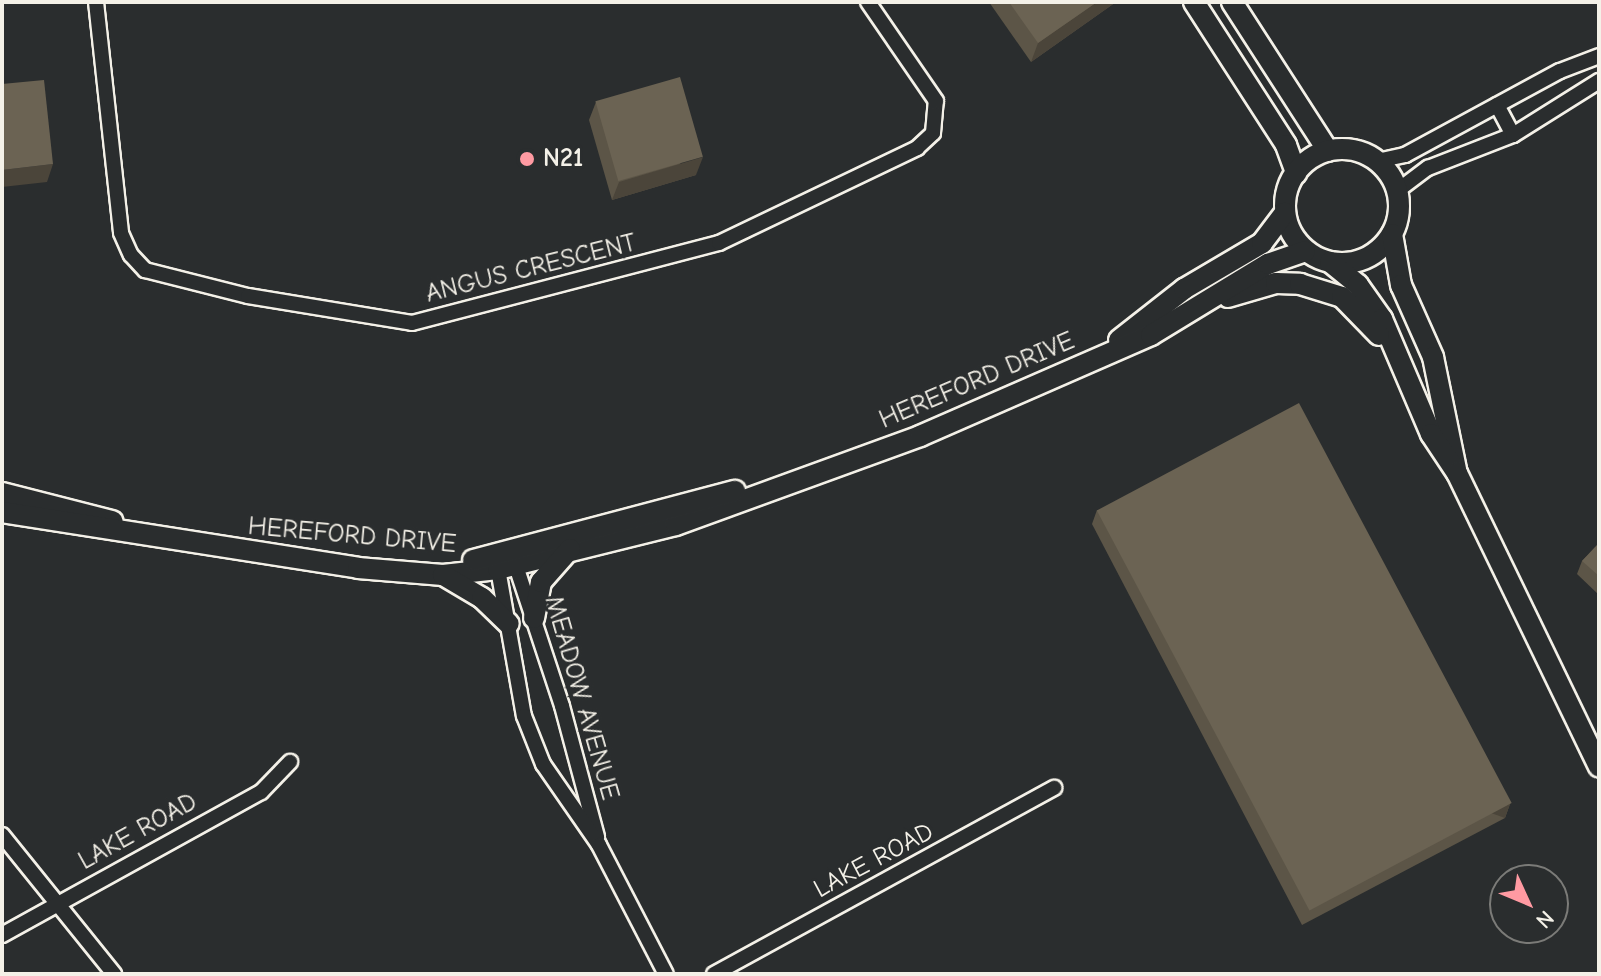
<!DOCTYPE html>
<style>
body{margin:0}
#map{position:relative;width:1601px;height:976px;overflow:hidden;background:#2a2d2e;font-family:"Comic Neue",sans-serif}
div>[style]{position:absolute}
.roads{filter:drop-shadow(2px 0 #f4f1e8) drop-shadow(-2px 0 #f4f1e8) drop-shadow(0 2px #f4f1e8) drop-shadow(0 -2px #f4f1e8)}
.street>*{height:14px;margin:-7px;padding:0 7px;transform-origin:7px;border-radius:7px;background:#2a2d2e}
.secondary>*{height:20px;margin:-10px;padding:0 10px;transform-origin:10px;border-radius:10px;background:#2a2d2e}
.secondary>.ring{margin:-10px;padding:0;box-sizing:content-box;background:none;border:20px solid #2a2d2e;border-radius:50%}
.wall>*{inset:0;background:#5c5547}
.shaded-wall>*{inset:0;background:#4b453a;transform-origin:0 0}
.building>*{inset:0;background:#6b6353;transform-origin:0 0}
.dots>*{width:22px;height:22px;translate:-50% -50%;box-sizing:border-box;border:4px solid #2a2d2e;border-radius:50%}
span{translate:-50% -50%;white-space:nowrap;text-align:center;line-height:1.15;-webkit-text-stroke:6px #2a2d2e;paint-order:stroke}
.poi-label{font-size:26px;color:#f4f1e8;font-weight:700}
.left{translate:0 -50%;text-align:left}
.street-label{font-size:26px;color:#f4f1e8}
.frame{position:absolute;inset:0;border:4px solid #f4f1e8;pointer-events:none}
.north{position:absolute;left:1489px;top:864px;width:80px;height:80px;box-sizing:border-box;background:#2a2d2e;border:2px solid #7b7b78;border-radius:50%;rotate:134deg;font-size:22px;font-weight:700;line-height:32px;text-align:center;color:#f4f1e8}
.north::after{content:'';display:block;margin:auto;width:28px;height:36px;background:#ff9aa2;clip-path:polygon(50% 0,100% 100%,50% 72%,0 100%)}
</style>
<div id="map">
<div class="roads">
<div class="street">
<i style="left:96px;top:2px;width:232px;rotate:83.8deg"></i>
<i style="left:121px;top:233px;width:24px;rotate:66deg"></i>
<i style="left:131px;top:255px;width:21px;rotate:47deg"></i>
<i style="left:145px;top:270px;width:106px;rotate:14.2deg"></i>
<i style="left:248px;top:296px;width:166px;rotate:9.3deg"></i>
<i style="left:412px;top:323px;width:317px;rotate:-14.6deg"></i>
<i style="left:719px;top:243px;width:220px;rotate:-25.6deg"></i>
<i style="left:917px;top:148px;width:22px;rotate:-43deg"></i>
<i style="left:933px;top:133px;width:32px;rotate:-85deg"></i>
<i style="left:936px;top:101px;width:120px;rotate:-124.5deg"></i>
<i style="left:1497px;top:105px;width:34px;rotate:62deg"></i>
<i style="left:1377px;top:161px;width:29px;rotate:-12deg"></i>
<i style="left:1405px;top:155px;width:176px;rotate:-28.5deg"></i>
<i style="left:1560px;top:71px;width:42px;rotate:-21deg"></i>
<i style="left:1397px;top:191px;width:39px;rotate:-37deg"></i>
<i style="left:1428px;top:168px;width:91px;rotate:-21.2deg"></i>
<i style="left:1513px;top:135px;width:102px;rotate:-32.1deg"></i>
<i style="left:516px;top:566px;width:147px;rotate:71.8deg"></i>
<i style="left:562px;top:706px;width:136px;rotate:75deg"></i>
<i style="left:498px;top:569px;width:149px;rotate:80deg"></i>
<i style="left:524px;top:716px;width:52px;rotate:68.4deg"></i>
<i style="left:543px;top:764px;width:98px;rotate:55.3deg"></i>
<i style="left:599px;top:845px;width:145px;rotate:62.6deg"></i>
<i style="left:2px;top:835px;width:179px;rotate:51.1deg"></i>
<i style="left:2px;top:935px;width:296px;rotate:-28.9deg"></i>
<i style="left:261px;top:792px;width:42px;rotate:-46deg"></i>
<i style="left:714px;top:974px;width:388px;rotate:-28.7deg"></i>
</div>
<div class="secondary">
<i style="left:1194px;top:2px;width:170px;rotate:57.2deg"></i>
<i style="left:1286px;top:145px;width:30px;rotate:70deg"></i>
<i style="left:1232px;top:2px;width:177px;rotate:57.2deg"></i>
<i class="ring" style="left:1285px;top:149px;width:94px;height:94px"></i>
<i style="left:1392px;top:234px;width:52px;rotate:80deg"></i>
<i style="left:1401px;top:285px;width:79px;rotate:66deg"></i>
<i style="left:1433px;top:357px;width:114px;rotate:78.4deg"></i>
<i style="left:1330px;top:262px;width:36px;rotate:39deg"></i>
<i style="left:1358px;top:285px;width:42px;rotate:54.8deg"></i>
<i style="left:1382px;top:319px;width:125px;rotate:66.9deg"></i>
<i style="left:1431px;top:434px;width:47px;rotate:56.3deg"></i>
<i style="left:1457px;top:473px;width:326px;rotate:64.2deg"></i>
<i style="left:1228px;top:297px;width:50px;rotate:-16.3deg"></i>
<i style="left:1276px;top:283px;width:24px;rotate:2deg"></i>
<i style="left:1300px;top:284px;width:44px;rotate:17.2deg"></i>
<i style="left:1342px;top:297px;width:53px;rotate:45.8deg"></i>
<i style="left:1119px;top:340px;width:83px;rotate:-38.1deg"></i>
<i style="left:1184px;top:289px;width:91px;rotate:-30.5deg"></i>
<i style="left:1262px;top:243px;width:38px;rotate:-53deg"></i>
<i style="left:2px;top:493px;width:114px;rotate:14.3deg"></i>
<i style="left:2px;top:512px;width:360px;rotate:8.9deg"></i>
<i style="left:358px;top:568px;width:85px;rotate:4.7deg"></i>
<i style="left:443px;top:575px;width:55px;rotate:-6.2deg"></i>
<i style="left:498px;top:569px;width:183px;rotate:-13.9deg"></i>
<i style="left:676px;top:525px;width:260px;rotate:-20deg"></i>
<i style="left:920px;top:436px;width:252px;rotate:-23.6deg"></i>
<i style="left:1151px;top:335px;width:137px;rotate:-31.3deg"></i>
<i style="left:1268px;top:264px;width:39px;rotate:-19deg"></i>
<i style="left:473px;top:560px;width:271px;rotate:-14.8deg"></i>
<i style="left:443px;top:575px;width:45px;rotate:30.5deg"></i>
<i style="left:482px;top:598px;width:37px;rotate:44deg"></i>
<i style="left:534px;top:618px;width:37px;rotate:-79deg"></i>
<i style="left:541px;top:582px;width:44px;rotate:-48.7deg"></i>
</div>
</div>
<div class="wall">
<i style="clip-path:polygon(989px 2px,1116px 2px,1031px 62px)"></i>
<i style="clip-path:polygon(596px 102px,696px 175px,612px 200px,589px 120px)"></i>
<i style="clip-path:polygon(1097px 510px,1510px 804px,1505px 818px,1302px 925px,1092px 524px)"></i>
<i style="clip-path:polygon(1599px 543px,1599px 595px,1577px 574px,1582px 561px)"></i>
</div>
<div class="shaded-wall">
<i style="clip-path:polygon(1097px 2px,1116px 2px,1031px 62px,1038px 43px)"></i>
<i style="clip-path:polygon(703px 157px,696px 175px,612px 200px,619px 182px)"></i>
<i style="clip-path:polygon(53px 164px,47px 182px,2px 187px,2px 170px)"></i>
<i style="left:1510px;top:804px;width:15px;height:229px;rotate:110deg"></i>
</div>
<div class="building">
<i style="clip-path:polygon(1009px 2px,1097px 2px,1038px 43px)"></i>
<i style="left:680px;top:77px;width:83px;height:88px;rotate:74deg"></i>
<i style="clip-path:polygon(44px 80px,53px 164px,2px 170px,2px 84px)"></i>
<i style="left:1299px;top:403px;width:453px;height:229px;rotate:62deg"></i>
<i style="clip-path:polygon(1599px 543px,1599px 576px,1582px 561px)"></i>
</div>
<div class="dots">
<i style="left:527px;top:159px;background:#ff9aa2"></i>
</div>
<div class="poi-label">
<span class="left" style="left:543px;top:159px">N21</span>
</div>
<div class="street-label">
<span style="left:531px;top:269px;rotate:-14deg">ANGUS CRESCENT</span>
<span style="left:977px;top:381px;rotate:-23deg">HEREFORD DRIVE</span>
<span style="left:352px;top:536px;rotate:5deg">HEREFORD DRIVE</span>
<span style="left:581px;top:698px;rotate:74deg">MEADOW AVENUE</span>
<span style="left:138px;top:832px;rotate:-29deg">LAKE ROAD</span>
<span style="left:874px;top:861px;rotate:-28deg">LAKE ROAD</span>
</div>
<div class="frame"></div>
<div class="north">N</div>
</div>
